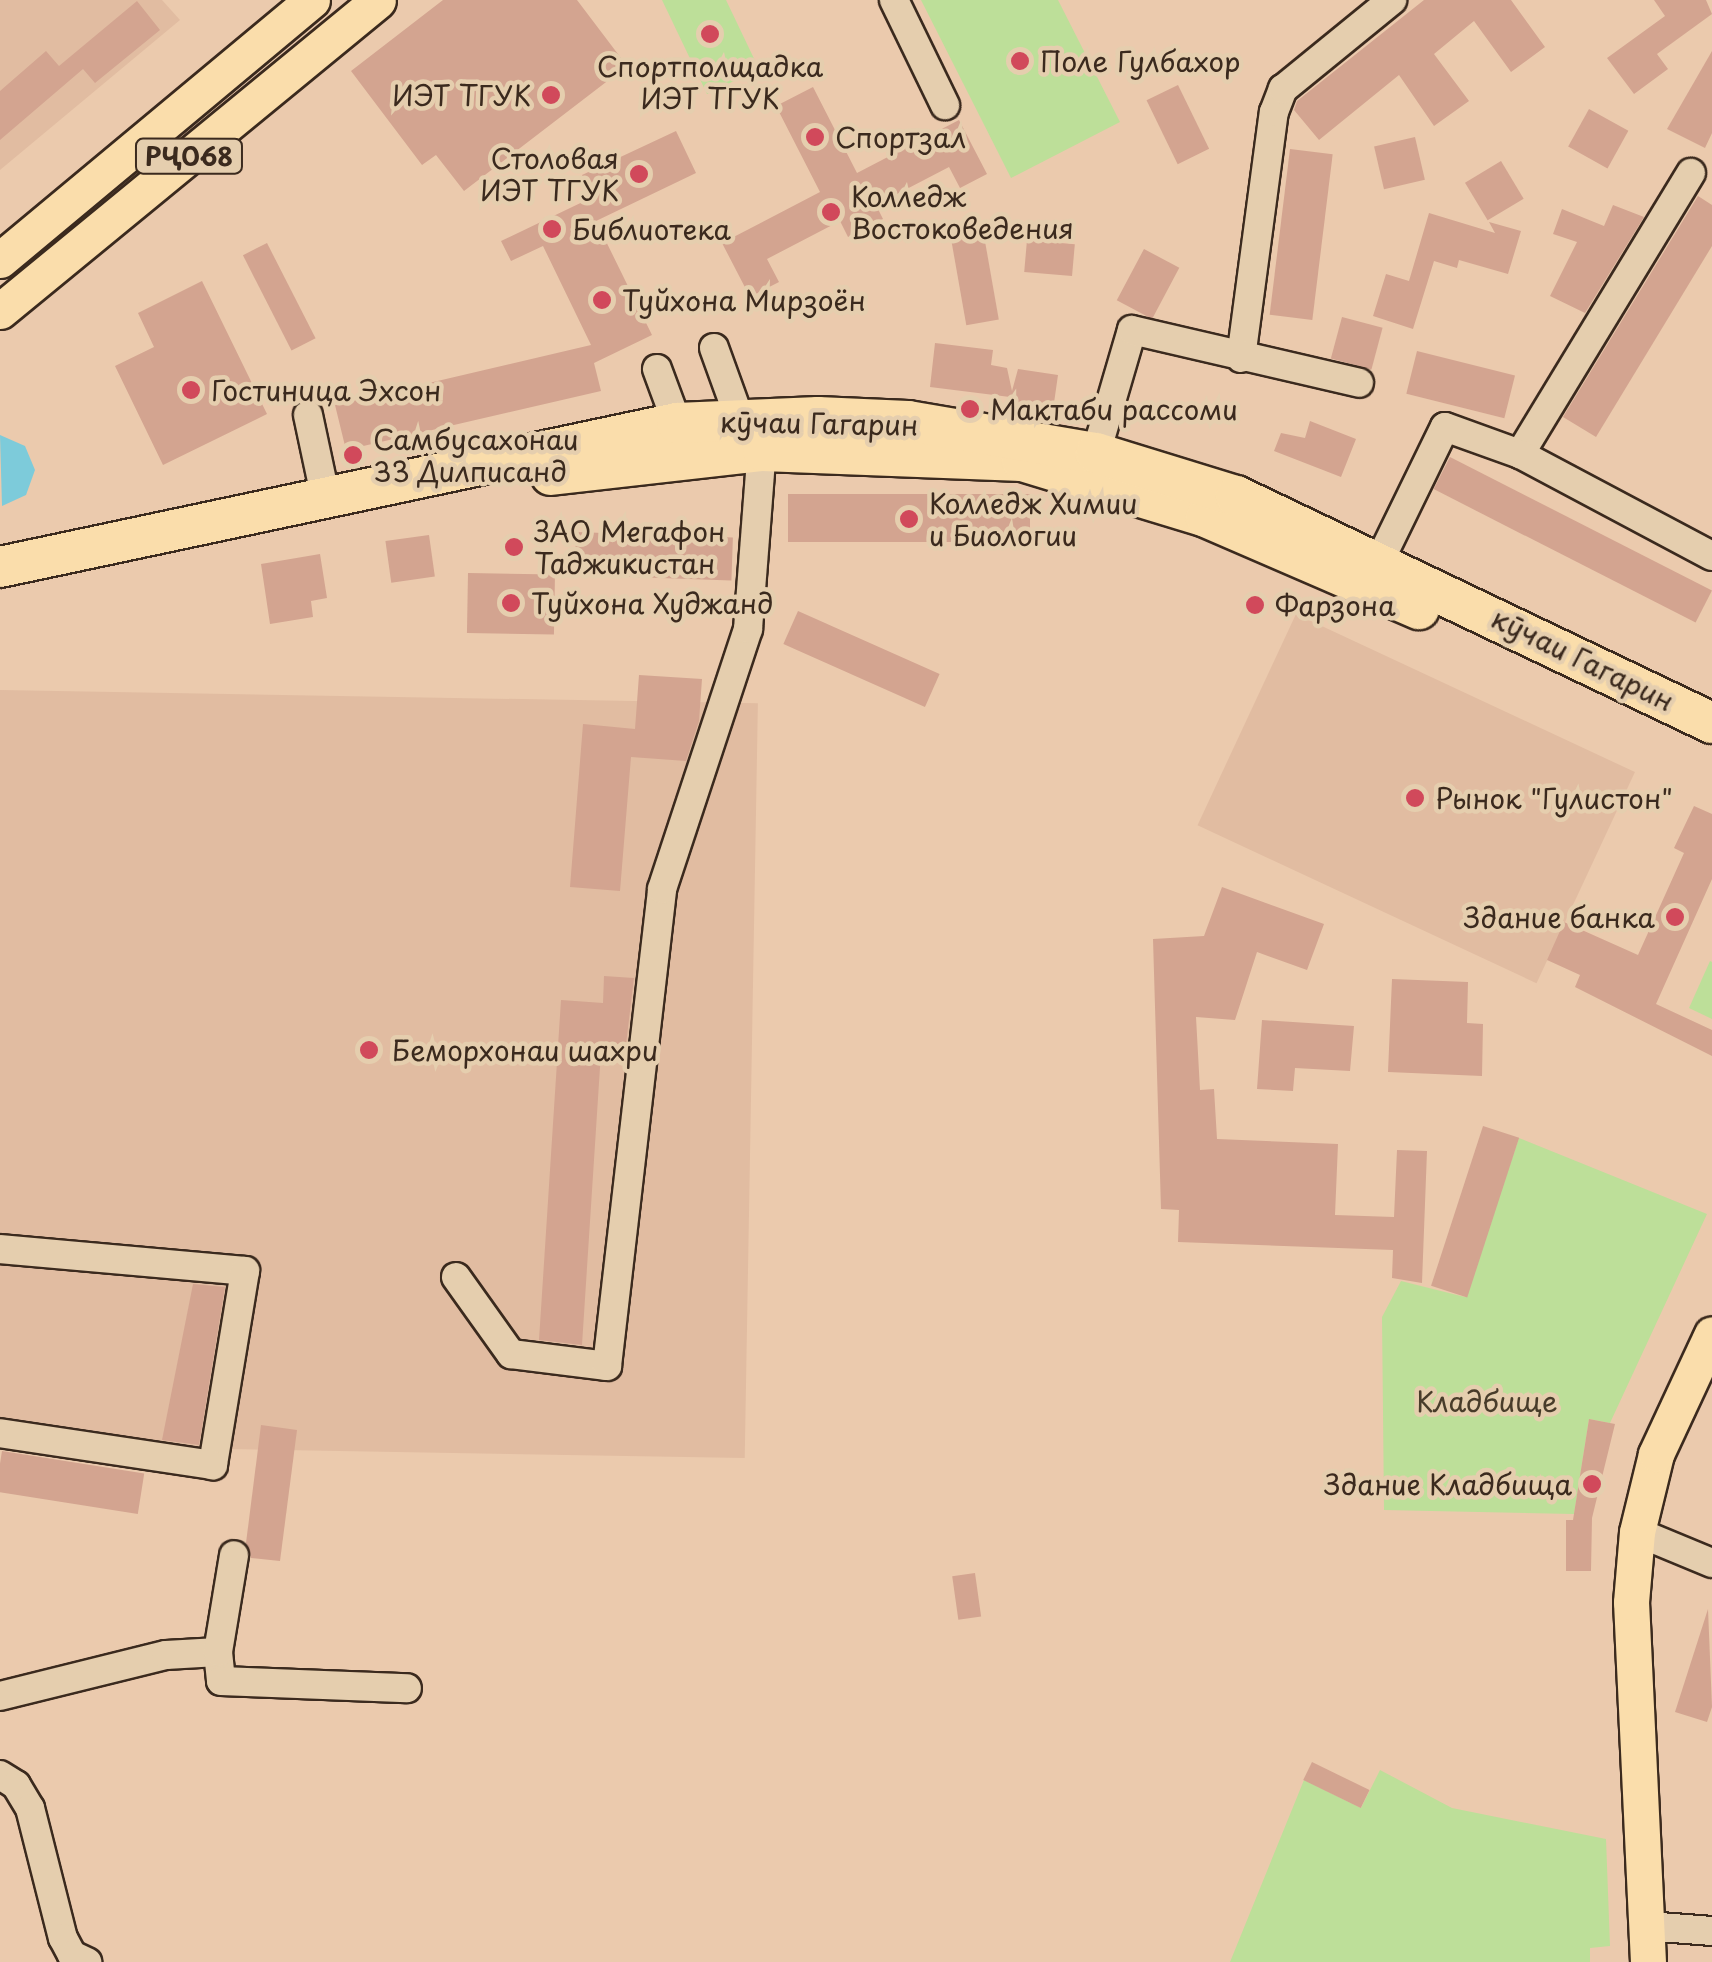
<!DOCTYPE html>
<meta charset="utf-8">
<style>
body{margin:0}
#map{position:relative;width:1712px;height:1962px;overflow:hidden;background:#ebcaad;font-family:"Playpen Sans",sans-serif}
div>[style]{position:absolute}
.built>*{inset:0;background:#e1bca1;transform-origin:0 0}
.green>*{inset:0;background:#bddf99}
.water>*{inset:0;background:#7dcbda}
.building>*{inset:0;background:#d3a490;transform-origin:0 0}
.roads{filter:drop-shadow(2px 0 #3b2a1e) drop-shadow(-2px 0 #3b2a1e) drop-shadow(0 2px #3b2a1e) drop-shadow(0 -2px #3b2a1e)}
.minor>*{height:28px;margin:-14px;padding:0 14px;transform-origin:14px;border-radius:14px;background:#e5ceae}
.major>*{height:35px;margin:-17.5px;padding:0 17.5px;transform-origin:17.5px;border-radius:17.5px;background:#faddab}
.highway>*{height:40px;margin:-20px;padding:0 20px;transform-origin:20px;border-radius:20px;background:#faddab}
.dots>*{width:28px;height:28px;translate:-50% -50%;box-sizing:border-box;border:5px solid #e5ceae;border-radius:50%}
span{translate:-50% -50%;white-space:nowrap;text-align:center;line-height:1.15;-webkit-text-stroke:9px #e5ceae;paint-order:stroke}
.shield-label span{padding:2px 8px;background:#e5ceae;border:2px solid;border-radius:8px;-webkit-text-stroke-width:0}
.shield-label{font-size:25px;color:#3b2a1e;font-weight:700}
.poi-label{font-size:28px;color:#3b2a1e}
.left{translate:0 -50%;text-align:left}
.right{translate:-100% -50%;text-align:right}
.street-label{font-size:28px;color:#3b2a1e}
.park-label{font-size:28px;color:#483c2a}
</style>
<div id="map">
<div class="built">
<i style="clip-path:polygon(0 0,162px 0,180px 20px,0 170px)"></i>
<i style="left:1296px;top:614px;width:374px;height:233px;rotate:25deg"></i>
<i style="left:0;top:690px;width:758px;height:755px;rotate:1deg"></i>
</div>
<div class="green">
<i style="clip-path:polygon(662px 0,726px 0,759px 69px,707px 94px)"></i>
<i style="clip-path:polygon(921px 0,1058px 0,1120px 122px,1011px 178px)"></i>
<i style="clip-path:polygon(1710px 961px,1712px 962px,1712px 1019px,1689px 1008px)"></i>
<i style="clip-path:polygon(1519px 1138px,1707px 1214px,1610px 1423px,1589px 1419px,1574px 1514px,1384px 1510px,1382px 1317px,1401px 1281px,1465px 1297px)"></i>
<i style="clip-path:polygon(1380px 1770px,1452px 1808px,1606px 1839px,1610px 1946px,1590px 1948px,1590px 1962px,1230px 1962px,1304px 1780px,1361px 1808px)"></i>
</div>
<div class="water">
<i style="clip-path:polygon(0 435px,25px 446px,35px 470px,26px 495px,2px 506px)"></i>
</div>
<div class="building">
<i style="clip-path:polygon(443px 0,577px 0,627px 66px,464px 191px,436px 155px,422px 165px,351px 71px)"></i>
<i style="clip-path:polygon(1424px 0,1511px 0,1545px 47px,1511px 72px,1474px 21px,1434px 54px,1469px 101px,1434px 126px,1399px 75px,1319px 140px,1294px 110px,1297px 101px)"></i>
<i style="clip-path:polygon(1654px 0,1706px 0,1712px 14px,1657px 54px,1668px 69px,1634px 94px,1607px 58px,1665px 16px)"></i>
<i style="clip-path:polygon(137px 1px,160px 30px,95px 83px,83px 69px,0 140px,0 91px,46px 51px,59px 66px)"></i>
<i style="clip-path:polygon(1712px 51px,1712px 133px,1705px 148px,1667px 129px)"></i>
<i style="left:1178px;top:85px;width:71px;height:35px;rotate:64deg"></i>
<i style="clip-path:polygon(813px 87px,857px 173px,959px 120px,987px 174px,960px 188px,949px 167px,876px 205px,883px 219px,848px 237px,840px 221px,767px 259px,779px 282px,750px 297px,722px 243px,820px 192px,776px 106px)"></i>
<i style="left:1589px;top:109px;width:45px;height:43px;rotate:29deg"></i>
<i style="clip-path:polygon(676px 131px,696px 173px,596px 221px,652px 335px,594px 363px,601px 391px,346px 450px,335px 405px,591px 345px,543px 246px,511px 261px,501px 241px,593px 197px,582px 175px)"></i>
<i style="left:1415px;top:137px;width:44px;height:42px;rotate:77deg"></i>
<i style="left:1290px;top:149px;width:43px;height:167px;rotate:7deg"></i>
<i style="left:1501px;top:161px;width:44px;height:42px;rotate:59deg"></i>
<i style="clip-path:polygon(1698px 196px,1712px 205px,1712px 246px,1596px 437px,1563px 417px)"></i>
<i style="clip-path:polygon(1613px 205px,1644px 217px,1585px 313px,1550px 296px,1577px 242px,1553px 234px,1562px 209px,1604px 226px)"></i>
<i style="clip-path:polygon(1429px 213px,1495px 233px,1489px 222px,1521px 231px,1508px 274px,1459px 260px,1457px 268px,1434px 261px,1413px 329px,1373px 316px,1386px 274px,1409px 281px)"></i>
<i style="left:983px;top:230px;width:91px;height:33px;rotate:80deg"></i>
<i style="left:1027px;top:240px;width:48px;height:32px;rotate:5deg"></i>
<i style="left:267px;top:243px;width:107px;height:27px;rotate:63deg"></i>
<i style="left:1144px;top:249px;width:40px;height:58px;rotate:28deg"></i>
<i style="clip-path:polygon(202px 281px,267px 414px,163px 465px,115px 366px,154px 347px,138px 313px)"></i>
<i style="left:1342px;top:317px;width:42px;height:43px;rotate:15deg"></i>
<i style="clip-path:polygon(935px 343px,993px 350px,991px 365px,1007px 368px,1012px 391px,1018px 369px,1058px 375px,1052px 417px,1008px 411px,1010px 397px,930px 387px)"></i>
<i style="left:1417px;top:351px;width:101px;height:44px;rotate:14deg"></i>
<i style="clip-path:polygon(1310px 421px,1356px 439px,1341px 477px,1274px 451px,1281px 433px,1305px 438px)"></i>
<i style="left:1450px;top:457px;width:294px;height:36px;rotate:27deg"></i>
<i style="left:788px;top:494px;width:242px;height:48px"></i>
<i style="left:576px;top:532px;width:157px;height:43px;rotate:2deg"></i>
<i style="left:429px;top:535px;width:42px;height:44px;rotate:82deg"></i>
<i style="clip-path:polygon(320px 554px,327px 598px,311px 601px,313px 617px,270px 624px,261px 564px)"></i>
<i style="left:468px;top:573px;width:87px;height:60px;rotate:1deg"></i>
<i style="left:798px;top:611px;width:155px;height:36px;rotate:24deg"></i>
<i style="clip-path:polygon(639px 675px,702px 679px,699px 721px,686px 761px,631px 757px,620px 891px,570px 887px,583px 724px,635px 729px)"></i>
<i style="clip-path:polygon(1694px 806px,1712px 814px,1712px 879px,1656px 1004px,1712px 1030px,1712px 1056px,1575px 987px,1580px 975px,1547px 960px,1564px 922px,1638px 955px,1684px 853px,1674px 848px)"></i>
<i style="clip-path:polygon(1222px 887px,1324px 924px,1307px 970px,1257px 952px,1235px 1020px,1196px 1017px,1200px 1090px,1214px 1089px,1217px 1139px,1338px 1144px,1335px 1215px,1394px 1217px,1397px 1150px,1427px 1151px,1422px 1283px,1392px 1278px,1393px 1250px,1178px 1242px,1179px 1210px,1161px 1209px,1153px 939px,1204px 936px)"></i>
<i style="clip-path:polygon(604px 976px,634px 978px,625px 1053px,601px 1052px,582px 1345px,539px 1340px,561px 1000px,603px 1003px)"></i>
<i style="clip-path:polygon(1392px 979px,1468px 982px,1467px 1023px,1483px 1024px,1482px 1076px,1388px 1072px)"></i>
<i style="clip-path:polygon(1262px 1020px,1354px 1026px,1350px 1071px,1295px 1068px,1293px 1091px,1257px 1089px)"></i>
<i style="left:1483px;top:1126px;width:38px;height:168px;rotate:18deg"></i>
<i style="clip-path:polygon(193px 1284px,225px 1287px,199px 1445px,162px 1440px)"></i>
<i style="clip-path:polygon(1589px 1419px,1615px 1424px,1592px 1518px,1591px 1571px,1566px 1571px,1566px 1520px,1573px 1520px)"></i>
<i style="clip-path:polygon(261px 1425px,297px 1430px,280px 1561px,251px 1558px,246px 1543px)"></i>
<i style="left:2px;top:1451px;width:144px;height:41px;rotate:9deg"></i>
<i style="left:975px;top:1573px;width:44px;height:23px;rotate:82deg"></i>
<i style="clip-path:polygon(1708px 1609px,1712px 1707px,1707px 1722px,1675px 1712px)"></i>
<i style="left:1312px;top:1762px;width:64px;height:20px;rotate:26deg"></i>
</div>
<div class="roads">
<div class="minor">
<i style="left:894px;top:0;width:117px;rotate:64.1deg"></i>
<i style="left:714px;top:348px;width:77px;rotate:70.1deg"></i>
<i style="left:1241px;top:358px;width:248px;rotate:-82.4deg"></i>
<i style="left:1274px;top:112px;width:25px;rotate:-69deg"></i>
<i style="left:1283px;top:89px;width:141px;rotate:-39.2deg"></i>
<i style="left:657px;top:369px;width:58px;rotate:69.7deg"></i>
<i style="left:308px;top:415px;width:82px;rotate:78deg"></i>
<i style="left:1096px;top:453px;width:128px;rotate:-73.7deg"></i>
<i style="left:1132px;top:330px;width:233px;rotate:13.1deg"></i>
<i style="left:1520px;top:454px;width:329px;rotate:-58.7deg"></i>
<i style="left:1380px;top:560px;width:148px;rotate:-64deg"></i>
<i style="left:1445px;top:427px;width:80px;rotate:19.8deg"></i>
<i style="left:1520px;top:454px;width:217px;rotate:28deg"></i>
<i style="left:0;top:1249px;width:246px;rotate:5.1deg"></i>
<i style="left:245px;top:1271px;width:197px;rotate:99.4deg"></i>
<i style="left:213px;top:1465px;width:215px;rotate:-171.5deg"></i>
<i style="left:456px;top:1277px;width:95px;rotate:54.5deg"></i>
<i style="left:511px;top:1354px;width:97px;rotate:7.1deg"></i>
<i style="left:607px;top:1366px;width:480px;rotate:-83.4deg"></i>
<i style="left:662px;top:889px;width:274px;rotate:-71.7deg"></i>
<i style="left:748px;top:629px;width:197px;rotate:-85.6deg"></i>
<i style="left:1637px;top:1532px;width:81px;rotate:22.5deg"></i>
<i style="left:218px;top:1652px;width:29px;rotate:84deg"></i>
<i style="left:221px;top:1681px;width:186px;rotate:2.2deg"></i>
<i style="left:0;top:1696px;width:171px;rotate:-13.9deg"></i>
<i style="left:166px;top:1655px;width:52px;rotate:-3.3deg"></i>
<i style="left:218px;top:1652px;width:98px;rotate:-80.6deg"></i>
<i style="left:0;top:1775px;width:19px;rotate:32deg"></i>
<i style="left:16px;top:1785px;width:27px;rotate:59deg"></i>
<i style="left:30px;top:1808px;width:134px;rotate:75.8deg"></i>
<i style="left:63px;top:1938px;width:19px;rotate:62deg"></i>
<i style="left:72px;top:1955px;width:17px;rotate:25deg"></i>
<i style="left:1646px;top:1926px;width:66px;rotate:4.3deg"></i>
</div>
<div class="major">
<i style="left:0;top:260px;width:406px;rotate:-39.8deg"></i>
<i style="left:0;top:311px;width:489px;rotate:-39.4deg"></i>
<i style="left:1648px;top:1962px;width:360px;rotate:-92.7deg"></i>
<i style="left:1631px;top:1602px;width:70px;rotate:-85.1deg"></i>
<i style="left:1637px;top:1532px;width:80px;rotate:-76.3deg"></i>
<i style="left:1656px;top:1454px;width:132px;rotate:-65deg"></i>
</div>
<div class="highway">
<i style="left:551px;top:475px;width:213px;rotate:-6.5deg"></i>
<i style="left:763px;top:451px;width:259px;rotate:2.2deg"></i>
<i style="left:1022px;top:461px;width:192px;rotate:16.9deg"></i>
<i style="left:1206px;top:517px;width:232px;rotate:23.4deg"></i>
<i style="left:0;top:567px;width:692px;rotate:-12.01deg"></i>
<i style="left:677px;top:423px;width:141px;rotate:-2.4deg"></i>
<i style="left:818px;top:417px;width:90px;rotate:2.5deg"></i>
<i style="left:908px;top:421px;width:191px;rotate:9.7deg"></i>
<i style="left:1096px;top:453px;width:146px;rotate:17.1deg"></i>
<i style="left:1236px;top:496px;width:527px;rotate:25.5deg"></i>
</div>
</div>
<div class="dots">
<i style="left:710px;top:34px;background:#d1495b"></i>
<i style="left:1020px;top:61px;background:#d1495b"></i>
<i style="left:551px;top:95px;background:#d1495b"></i>
<i style="left:815px;top:137px;background:#d1495b"></i>
<i style="left:639px;top:174px;background:#d1495b"></i>
<i style="left:831px;top:212px;background:#d1495b"></i>
<i style="left:552px;top:229px;background:#d1495b"></i>
<i style="left:602px;top:300px;background:#d1495b"></i>
<i style="left:191px;top:390px;background:#d1495b"></i>
<i style="left:970px;top:409px;background:#d1495b"></i>
<i style="left:353px;top:455px;background:#d1495b"></i>
<i style="left:909px;top:519px;background:#d1495b"></i>
<i style="left:514px;top:547px;background:#d1495b"></i>
<i style="left:511px;top:603px;background:#d1495b"></i>
<i style="left:1255px;top:605px;background:#d1495b"></i>
<i style="left:1415px;top:798px;background:#d1495b"></i>
<i style="left:1675px;top:917px;background:#d1495b"></i>
<i style="left:369px;top:1050px;background:#d1495b"></i>
<i style="left:1592px;top:1484px;background:#d1495b"></i>
</div>
<div class="shield-label">
<span style="left:189px;top:156px">РҶ068</span>
</div>
<div class="poi-label">
<span class="left" style="left:1040px;top:61px">Поле Гулбахор</span>
<span style="left:710px;top:82px">Спортполщадка<br>ИЭТ ТГУК</span>
<span class="right" style="left:531px;top:95px">ИЭТ ТГУК</span>
<span class="left" style="left:835px;top:137px">Спортзал</span>
<span class="right" style="left:619px;top:174px">Столовая<br>ИЭТ ТГУК</span>
<span class="left" style="left:851px;top:212px">Колледж<br>Востоковедения</span>
<span class="left" style="left:572px;top:229px">Библиотека</span>
<span class="left" style="left:622px;top:300px">Туйхона Мирзоён</span>
<span class="left" style="left:211px;top:390px">Гостиница Эхсон</span>
<span class="left" style="left:990px;top:409px">Мактаби рассоми</span>
<span class="left" style="left:373px;top:455px">Самбусахонаи<br>33 Дилписанд</span>
<span class="left" style="left:929px;top:519px">Колледж Химии<br>и Биологии</span>
<span class="left" style="left:534px;top:547px">ЗАО Мегафон<br>Таджикистан</span>
<span class="left" style="left:531px;top:603px">Туйхона Худжанд</span>
<span class="left" style="left:1275px;top:605px">Фарзона</span>
<span class="left" style="left:1435px;top:798px">Рынок "Гулистон"</span>
<span class="right" style="left:1655px;top:917px">Здание банка</span>
<span class="left" style="left:392px;top:1050px">Беморхонаи шахри</span>
<span class="right" style="left:1572px;top:1484px">Здание Кладбища</span>
</div>
<div class="street-label">
<span style="left:819px;top:423px;rotate:1deg">кӯчаи Гагарин</span>
<span style="left:1583px;top:659px;rotate:26deg">кӯчаи Гагарин</span>
</div>
<div class="park-label">
<span style="left:1487px;top:1401px">Кладбище</span>
</div>
</div>
